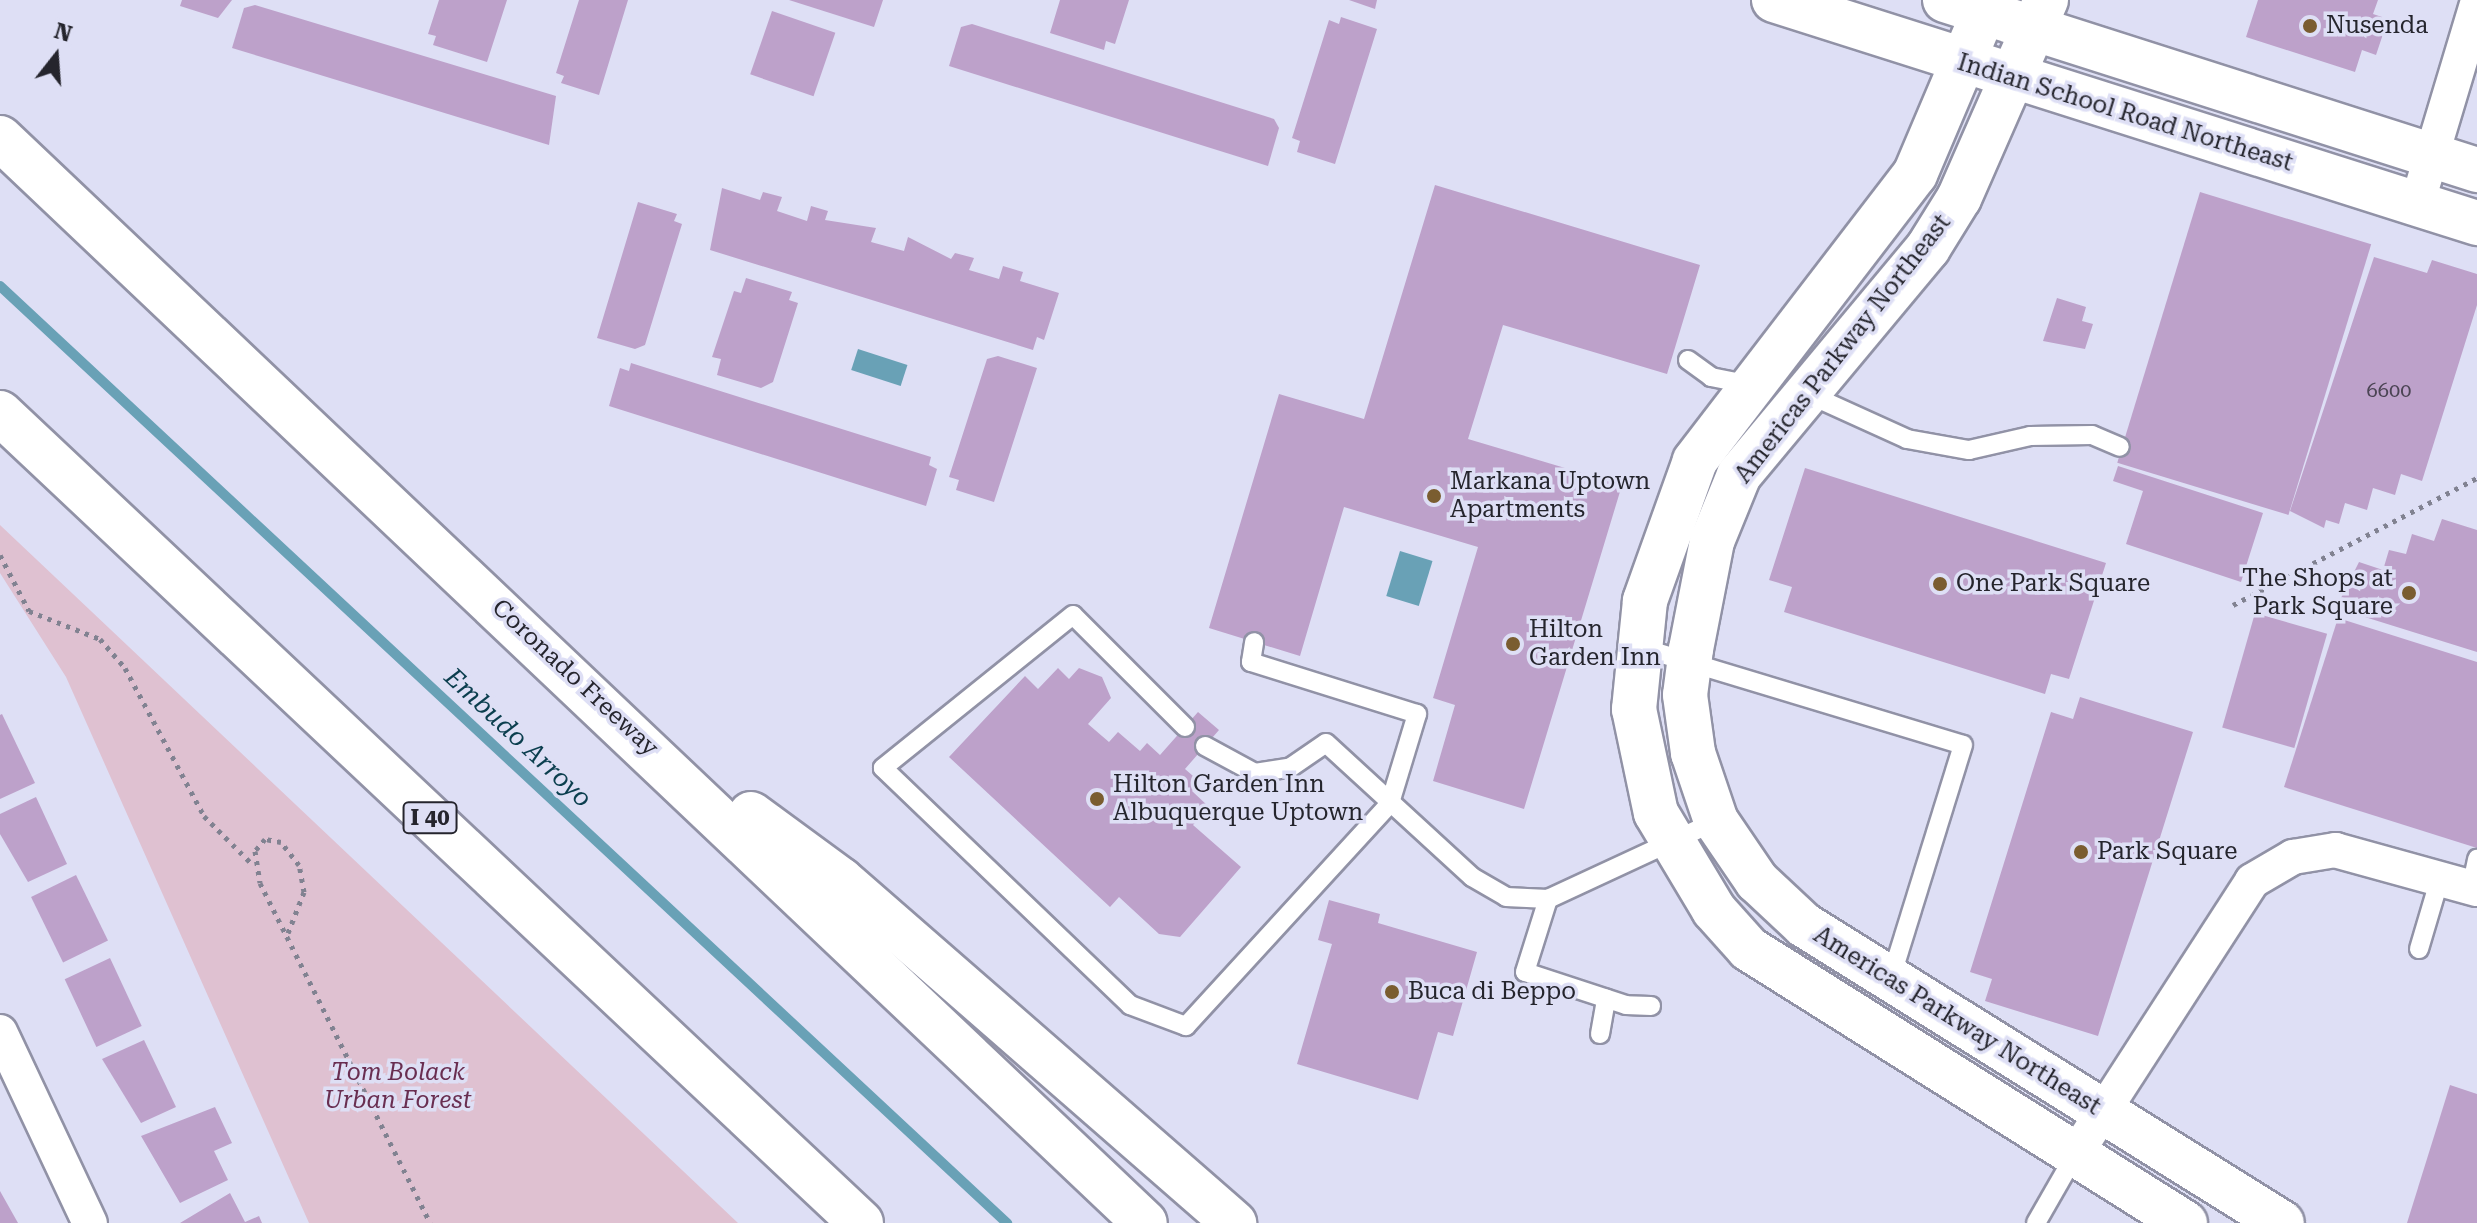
<!DOCTYPE html>
<style>
body{margin:0}
#map{position:relative;width:2477px;height:1223px;overflow:hidden;background:#dedff5;font-family:"Roboto Serif",serif}
div>[style]{position:absolute}
.green>*{inset:0;background:#dfc1d1}
.water>*{inset:0;background:#69a1b6;transform-origin:0 0}
.stream>*{height:10px;margin:-5px;padding:0 5px;transform-origin:5px;border-radius:5px;background:#69a1b6}
.building>*{inset:0;background:#bda1ca;transform-origin:0 0}
.path>*{height:5px;margin-top:-2.5px;transform-origin:0;background:repeating-linear-gradient(90deg,#818291 0 4px,transparent 0 10px)}
.roads{filter:drop-shadow(2px 0 #9192a6) drop-shadow(-2px 0 #9192a6) drop-shadow(0 2px #9192a6) drop-shadow(0 -2px #9192a6)}
.service>*{height:18px;margin:-9px;padding:0 9px;transform-origin:9px;border-radius:9px;background:#fff}
.minor>*{height:34px;margin:-17px;padding:0 17px;transform-origin:17px;border-radius:17px;background:#fff}
.tertiary>*{height:44px;margin:-22px;padding:0 22px;transform-origin:22px;border-radius:22px;background:#fff}
.motorway>*{height:44px;margin:-22px;padding:0 22px;transform-origin:22px;border-radius:22px;background:#fff}
.dots>*{width:22px;height:22px;translate:-50% -50%;box-sizing:border-box;border:4px solid #dedff5;border-radius:50%}
span{translate:-50% -50%;white-space:nowrap;text-align:center;line-height:1.15;-webkit-text-stroke:7px #dedff5;paint-order:stroke}
.number-label{font-size:20px;color:#4b4454}
.number-label span{-webkit-text-stroke-width:0}
.shield-label span{padding:2px 6px;background:#dedff5;border:2px solid;border-radius:6px;-webkit-text-stroke-width:0}
.shield-label{font-size:22px;color:#25252d;font-weight:700}
.poi-label{font-size:24px;color:#25252d}
.left{translate:0 -50%;text-align:left}
.right{translate:-100% -50%;text-align:right}
.street-label{font-size:24px;color:#25252d}
.park-label{font-size:24px;color:#692e51;font-style:italic}
.water-label{font-size:26px;color:#0b3e4e;font-style:italic}
.north{position:absolute;left:16px;top:16px;width:80px;height:80px;-webkit-text-stroke:6px #dedff5;paint-order:stroke;rotate:17deg;font-size:22px;font-weight:700;line-height:32px;text-align:center;color:#25252d}
.north::after{content:'';display:block;margin:auto;width:28px;height:36px;background:#25252d;clip-path:polygon(50% 0,100% 100%,50% 72%,0 100%)}
</style>
<div id="map">
<div class="green">
<i style="clip-path:polygon(0 525px,220px 733px,738px 1223px,309px 1223px,66px 677px,0 573px)"></i>
</div>
<div class="water">
<i style="left:858px;top:349px;width:52px;height:22px;rotate:18deg"></i>
<i style="left:1400px;top:551px;width:34px;height:47px;rotate:17deg"></i>
</div>
<div class="stream">
<i style="left:0;top:286px;width:1376px;rotate:42.94deg"></i>
</div>
<div class="building">
<i style="clip-path:polygon(182px 0,232px 0,218px 18px,180px 6px)"></i>
<i style="clip-path:polygon(439px 0,507px 0,487px 62px,433px 45px,436px 36px,428px 34px)"></i>
<i style="clip-path:polygon(579px 0,628px 0,599px 95px,561px 83px,564px 76px,556px 73px)"></i>
<i style="clip-path:polygon(789px 0,883px 0,874px 27px)"></i>
<i style="clip-path:polygon(1060px 0,1129px 0,1115px 44px,1106px 41px,1104px 50px,1050px 33px)"></i>
<i style="clip-path:polygon(1349px 0,1377px 0,1375px 9px)"></i>
<i style="clip-path:polygon(2258px 0,2378px 0,2373px 14px,2388px 19px,2376px 55px,2362px 50px,2355px 72px,2246px 37px)"></i>
<i style="clip-path:polygon(255px 5px,556px 96px,549px 145px,232px 48px,244px 8px)"></i>
<i style="left:772px;top:11px;width:67px;height:67px;rotate:19deg"></i>
<i style="clip-path:polygon(1341px 17px,1377px 29px,1335px 164px,1297px 152px,1300px 141px,1292px 138px,1329px 20px,1339px 24px)"></i>
<i style="clip-path:polygon(972px 24px,1274px 119px,1279px 128px,1268px 166px,949px 66px,961px 27px)"></i>
<i style="clip-path:polygon(1435px 185px,1700px 265px,1667px 374px,1503px 325px,1468px 439px,1622px 485px,1524px 809px,1433px 781px,1455px 705px,1433px 698px,1478px 547px,1344px 507px,1300px 656px,1209px 628px,1279px 394px,1364px 419px)"></i>
<i style="clip-path:polygon(722px 188px,760px 200px,763px 192px,782px 197px,777px 211px,807px 221px,811px 206px,828px 211px,825px 220px,876px 228px,871px 242px,904px 251px,908px 237px,951px 259px,955px 253px,974px 258px,969px 270px,999px 279px,1003px 266px,1023px 272px,1020px 281px,1059px 293px,1044px 340px,1037px 337px,1033px 350px,710px 250px)"></i>
<i style="left:2200px;top:192px;width:179px;height:283px;rotate:17deg"></i>
<i style="clip-path:polygon(638px 202px,677px 214px,674px 221px,682px 224px,645px 345px,635px 349px,597px 338px)"></i>
<i style="clip-path:polygon(2374px 257px,2427px 273px,2432px 260px,2477px 274px,2477px 305px,2422px 481px,2401px 474px,2395px 495px,2373px 488px,2367px 510px,2345px 503px,2339px 524px,2326px 520px,2324px 528px,2290px 511px)"></i>
<i style="clip-path:polygon(746px 278px,792px 292px,789px 300px,798px 303px,773px 382px,761px 388px,717px 375px,721px 359px,712px 357px,734px 291px,741px 293px)"></i>
<i style="clip-path:polygon(2057px 298px,2086px 307px,2082px 321px,2093px 324px,2085px 349px,2043px 341px)"></i>
<i style="clip-path:polygon(998px 356px,1037px 368px,994px 502px,956px 490px,959px 480px,949px 477px,987px 359px)"></i>
<i style="clip-path:polygon(631px 363px,931px 457px,929px 465px,937px 469px,926px 506px,609px 406px,620px 368px,629px 371px)"></i>
<i style="clip-path:polygon(2118px 466px,2263px 513px,2241px 582px,2126px 544px,2143px 491px,2113px 481px)"></i>
<i style="clip-path:polygon(1805px 468px,2106px 563px,2069px 679px,2051px 674px,2045px 694px,1784px 612px,1792px 587px,1769px 580px)"></i>
<i style="clip-path:polygon(2442px 519px,2477px 530px,2477px 652px,2336px 608px,2359px 562px,2383px 570px,2389px 550px,2406px 554px,2412px 534px,2434px 541px)"></i>
<i style="left:2255px;top:613px;width:75px;height:119px;rotate:16deg"></i>
<i style="clip-path:polygon(2338px 618px,2477px 662px,2477px 848px,2284px 787px)"></i>
<i style="clip-path:polygon(1058px 668px,1069px 679px,1079px 668px,1102px 677px,1111px 698px,1088px 724px,1109px 742px,1118px 732px,1140px 751px,1147px 743px,1160px 755px,1198px 712px,1219px 730px,1185px 769px,1200px 782px,1192px 791px,1209px 807px,1193px 825px,1241px 867px,1180px 937px,1159px 934px,1119px 897px,1110px 907px,949px 757px,1025px 676px,1038px 689px)"></i>
<i style="clip-path:polygon(2080px 697px,2193px 732px,2098px 1036px,1985px 1001px,1992px 979px,1970px 972px,2051px 712px,2073px 719px)"></i>
<i style="clip-path:polygon(2px 714px,35px 783px,0 799px,0 715px)"></i>
<i style="clip-path:polygon(36px 797px,67px 864px,28px 882px,0 834px,0 814px)"></i>
<i style="left:76px;top:875px;width:73px;height:50px;rotate:64deg"></i>
<i style="clip-path:polygon(1329px 900px,1380px 914px,1378px 923px,1477px 952px,1453px 1036px,1438px 1032px,1418px 1100px,1297px 1064px,1332px 944px,1318px 940px)"></i>
<i style="left:110px;top:958px;width:75px;height:50px;rotate:65deg"></i>
<i style="clip-path:polygon(144px 1040px,176px 1107px,141px 1123px,102px 1059px)"></i>
<i style="clip-path:polygon(2450px 1085px,2477px 1094px,2477px 1223px,2407px 1223px)"></i>
<i style="clip-path:polygon(215px 1107px,232px 1143px,214px 1151px,228px 1180px,180px 1203px,141px 1136px)"></i>
<i style="clip-path:polygon(0 1191px,18px 1223px,0 1223px)"></i>
<i style="clip-path:polygon(230px 1193px,245px 1222px,259px 1216px,262px 1223px,180px 1223px)"></i>
</div>
<div class="path">
<i style="left:0;top:555px;width:63px;rotate:62.6deg"></i>
<i style="left:29px;top:611px;width:76px;rotate:21.5deg"></i>
<i style="left:100px;top:639px;width:38px;rotate:49deg"></i>
<i style="left:125px;top:668px;width:168px;rotate:61.9deg"></i>
<i style="left:204px;top:816px;width:69px;rotate:45deg"></i>
<i style="left:2233px;top:605px;width:275px;rotate:-27.5deg"></i>
<i style="left:288px;top:933px;width:44px;rotate:-68.7deg"></i>
<i style="left:304px;top:892px;width:27px;rotate:-100deg"></i>
<i style="left:299px;top:865px;width:29px;rotate:-128deg"></i>
<i style="left:281px;top:842px;width:16px;rotate:-169deg"></i>
<i style="left:265px;top:839px;width:16px;rotate:130deg"></i>
<i style="left:255px;top:851px;width:32px;rotate:81deg"></i>
<i style="left:260px;top:883px;width:380px;rotate:63.4deg"></i>
</div>
<div class="roads">
<div class="service">
<i style="left:1688px;top:360px;width:29px;rotate:36deg"></i>
<i style="left:1711px;top:377px;width:41px;rotate:11.3deg"></i>
<i style="left:1808px;top:394px;width:109px;rotate:24.4deg"></i>
<i style="left:1907px;top:439px;width:63px;rotate:10.1deg"></i>
<i style="left:1969px;top:450px;width:63px;rotate:-12.9deg"></i>
<i style="left:2030px;top:436px;width:62px;rotate:-0.9deg"></i>
<i style="left:2092px;top:435px;width:30px;rotate:23deg"></i>
<i style="left:1639px;top:647px;width:338px;rotate:16.8deg"></i>
<i style="left:1963px;top:745px;width:247px;rotate:107.2deg"></i>
<i style="left:1185px;top:727px;width:158px;rotate:-135deg"></i>
<i style="left:1073px;top:615px;width:244px;rotate:141.2deg"></i>
<i style="left:883px;top:768px;width:342px;rotate:43.8deg"></i>
<i style="left:1130px;top:1005px;width:60px;rotate:20.6deg"></i>
<i style="left:1186px;top:1026px;width:302px;rotate:-47.5deg"></i>
<i style="left:1390px;top:803px;width:93px;rotate:-73.1deg"></i>
<i style="left:1417px;top:714px;width:174px;rotate:-162.6deg"></i>
<i style="left:1251px;top:662px;width:20px;rotate:-81deg"></i>
<i style="left:1205px;top:746px;width:57px;rotate:28.4deg"></i>
<i style="left:1255px;top:773px;width:36px;rotate:-9deg"></i>
<i style="left:1291px;top:767px;width:42px;rotate:-34.4deg"></i>
<i style="left:1326px;top:743px;width:198px;rotate:42.5deg"></i>
<i style="left:1472px;top:877px;width:39px;rotate:30deg"></i>
<i style="left:1506px;top:897px;width:42px;rotate:2.7deg"></i>
<i style="left:2471px;top:888px;width:30px;rotate:-78deg"></i>
<i style="left:2419px;top:949px;width:74px;rotate:-73.5deg"></i>
<i style="left:1651px;top:1006px;width:25px;rotate:-178deg"></i>
<i style="left:1626px;top:1005px;width:106px;rotate:-161.9deg"></i>
<i style="left:1525px;top:972px;width:77px;rotate:-72.5deg"></i>
<i style="left:1548px;top:899px;width:185px;rotate:-24.9deg"></i>
<i style="left:1600px;top:1034px;width:36px;rotate:-80deg"></i>
<i style="left:2036px;top:1223px;width:78px;rotate:-60.2deg"></i>
</div>
<div class="minor">
<i style="left:2417px;top:204px;width:209px;rotate:-73.3deg"></i>
<i style="left:0;top:1032px;width:211px;rotate:64.8deg"></i>
<i style="left:2075px;top:1155px;width:326px;rotate:-57.1deg"></i>
<i style="left:2252px;top:881px;width:48px;rotate:-30.3deg"></i>
<i style="left:2293px;top:857px;width:43px;rotate:-9.5deg"></i>
<i style="left:2335px;top:850px;width:147px;rotate:15.4deg"></i>
</div>
<div class="tertiary">
<i style="left:1774px;top:0;width:738px;rotate:17.6deg"></i>
<i style="left:1945px;top:0;width:559px;rotate:17.72deg"></i>
<i style="left:1989px;top:0;width:189px;rotate:113deg"></i>
<i style="left:1915px;top:174px;width:362px;rotate:127.5deg"></i>
<i style="left:1695px;top:461px;width:149px;rotate:109.7deg"></i>
<i style="left:1645px;top:601px;width:109px;rotate:95.8deg"></i>
<i style="left:1634px;top:709px;width:106px;rotate:78.1deg"></i>
<i style="left:1656px;top:813px;width:113px;rotate:59.1deg"></i>
<i style="left:1714px;top:910px;width:52px;rotate:48.1deg"></i>
<i style="left:1749px;top:949px;width:515px;rotate:32.15deg"></i>
<i style="left:2046px;top:0;width:216px;rotate:113.7deg"></i>
<i style="left:1959px;top:198px;width:59px;rotate:121.8deg"></i>
<i style="left:1928px;top:248px;width:295px;rotate:129.8deg"></i>
<i style="left:1739px;top:475px;width:71px;rotate:112.2deg"></i>
<i style="left:1712px;top:541px;width:110px;rotate:101deg"></i>
<i style="left:1691px;top:649px;width:46px;rotate:97.4deg"></i>
<i style="left:1685px;top:695px;width:59px;rotate:82.1deg"></i>
<i style="left:1693px;top:753px;width:72px;rotate:71.3deg"></i>
<i style="left:1716px;top:821px;width:73px;rotate:55.7deg"></i>
<i style="left:1757px;top:881px;width:64px;rotate:43.1deg"></i>
<i style="left:1804px;top:925px;width:563px;rotate:31.94deg"></i>
</div>
<div class="motorway">
<i style="left:0;top:138px;width:1577px;rotate:43.46deg"></i>
<i style="left:0;top:413px;width:1182px;rotate:43.25deg"></i>
<i style="left:751px;top:814px;width:112px;rotate:36.3deg"></i>
<i style="left:841px;top:880px;width:522px;rotate:41.11deg"></i>
</div>
</div>
<div class="dots">
<i style="left:2310px;top:26px;background:#7a5d30"></i>
<i style="left:1434px;top:496px;background:#7a5d30"></i>
<i style="left:1940px;top:584px;background:#7a5d30"></i>
<i style="left:2409px;top:593px;background:#7a5d30"></i>
<i style="left:1513px;top:644px;background:#7a5d30"></i>
<i style="left:1097px;top:799px;background:#7a5d30"></i>
<i style="left:2081px;top:852px;background:#7a5d30"></i>
<i style="left:1392px;top:992px;background:#7a5d30"></i>
</div>
<div class="number-label">
<span style="left:2389px;top:390px">6600</span>
</div>
<div class="shield-label">
<span style="left:430px;top:818px">I 40</span>
</div>
<div class="poi-label">
<span class="left" style="left:2326px;top:26px">Nusenda</span>
<span class="left" style="left:1450px;top:496px">Markana Uptown<br>Apartments</span>
<span class="right" style="left:2393px;top:593px">The Shops at<br>Park Square</span>
<span class="left" style="left:1956px;top:584px">One Park Square</span>
<span class="left" style="left:1529px;top:644px">Hilton<br>Garden Inn</span>
<span class="left" style="left:1113px;top:799px">Hilton Garden Inn<br>Albuquerque Uptown</span>
<span class="left" style="left:2097px;top:852px">Park Square</span>
<span class="left" style="left:1408px;top:992px">Buca di Beppo</span>
</div>
<div class="street-label">
<span style="left:2125px;top:113px;rotate:17deg">Indian School Road Northeast</span>
<span style="left:1843px;top:349px;rotate:-52deg">Americas Parkway Northeast</span>
<span style="left:575px;top:678px;rotate:43deg">Coronado Freeway</span>
<span style="left:1957px;top:1021px;rotate:32deg">Americas Parkway Northeast</span>
</div>
<div class="park-label">
<span style="left:398px;top:1087px">Tom Bolack<br>Urban Forest</span>
</div>
<div class="water-label">
<span style="left:518px;top:738px;rotate:43deg">Embudo Arroyo</span>
</div>
<div class="north">N</div>
</div>
